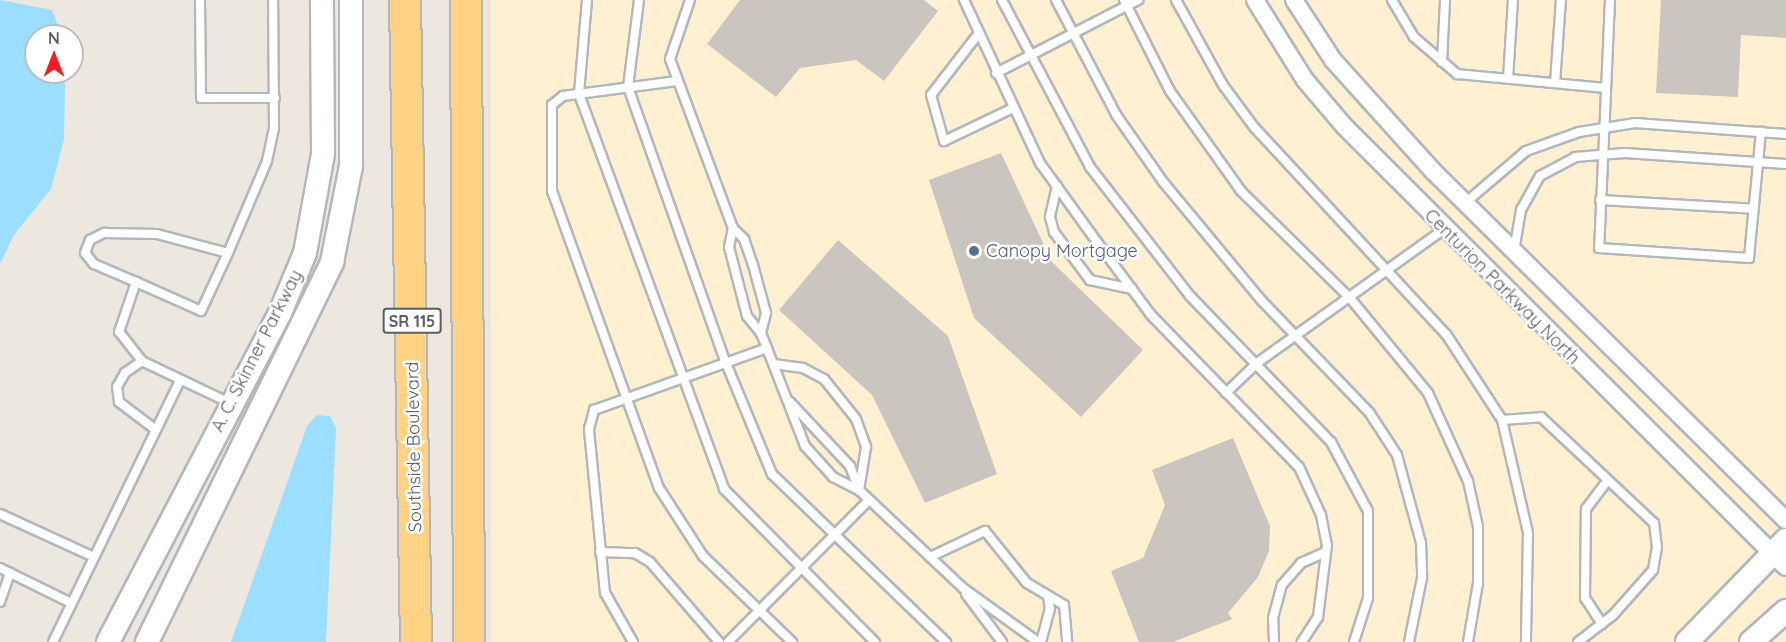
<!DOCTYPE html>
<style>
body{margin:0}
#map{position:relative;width:1786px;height:642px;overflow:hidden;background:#ede8df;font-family:Quicksand,sans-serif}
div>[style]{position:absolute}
.commercial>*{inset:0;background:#fff0d1;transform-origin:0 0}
.water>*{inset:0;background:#9cdeff}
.building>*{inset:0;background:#cac5be}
.roads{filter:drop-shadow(2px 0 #b2b7bb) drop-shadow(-2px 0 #b2b7bb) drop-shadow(0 2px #b2b7bb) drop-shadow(0 -2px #b2b7bb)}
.lane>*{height:8px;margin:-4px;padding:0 4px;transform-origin:4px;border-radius:4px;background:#fff}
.street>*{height:16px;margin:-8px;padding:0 8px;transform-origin:8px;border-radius:8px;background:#fff}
.secondary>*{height:22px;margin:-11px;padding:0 11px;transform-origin:11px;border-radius:11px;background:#fff}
.highway>*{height:30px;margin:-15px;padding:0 15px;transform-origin:15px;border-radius:15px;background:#ffd383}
.dots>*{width:16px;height:16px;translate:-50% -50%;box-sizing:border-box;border:3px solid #fff;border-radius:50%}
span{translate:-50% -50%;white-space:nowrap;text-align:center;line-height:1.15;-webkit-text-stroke:5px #fff;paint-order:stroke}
.shield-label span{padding:2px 4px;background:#fff;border:2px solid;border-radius:4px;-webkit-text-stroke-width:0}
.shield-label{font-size:16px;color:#585d61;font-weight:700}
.service-label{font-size:18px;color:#4e5e75}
.left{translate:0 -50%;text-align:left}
.street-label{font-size:18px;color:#585d61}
.north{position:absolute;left:24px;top:24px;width:60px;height:60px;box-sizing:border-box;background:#fff;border:2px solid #bcbec0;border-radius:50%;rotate:0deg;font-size:16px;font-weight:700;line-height:24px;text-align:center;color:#585d61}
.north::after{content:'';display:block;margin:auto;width:21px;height:27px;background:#f71a20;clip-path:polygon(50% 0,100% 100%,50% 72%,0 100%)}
</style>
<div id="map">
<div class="commercial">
<i style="left:491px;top:0;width:1295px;height:642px"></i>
</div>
<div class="water">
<i style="clip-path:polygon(0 0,52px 10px,62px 36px,36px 36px,36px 72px,64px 72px,65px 85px,64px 139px,51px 189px,14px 235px,0 264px)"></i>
<i style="clip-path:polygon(317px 415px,330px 416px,336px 428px,326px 642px,231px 642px,307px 426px)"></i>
</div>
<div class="building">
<i style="clip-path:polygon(740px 0,924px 0,938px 11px,884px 81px,856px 60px,800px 68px,776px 97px,707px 44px)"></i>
<i style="clip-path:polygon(1661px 0,1786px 0,1786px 38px,1741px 35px,1738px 97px,1656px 93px)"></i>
<i style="clip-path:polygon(1001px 153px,1052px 262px,1143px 350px,1081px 417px,974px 318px,929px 180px)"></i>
<i style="clip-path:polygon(838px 240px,948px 336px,997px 474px,925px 503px,872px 395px,779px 310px)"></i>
<i style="clip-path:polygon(1233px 438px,1270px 526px,1269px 551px,1258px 577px,1228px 613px,1232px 619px,1173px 642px,1139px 642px,1111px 571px,1143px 558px,1165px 505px,1152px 470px)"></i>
</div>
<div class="roads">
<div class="lane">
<i style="left:200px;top:0;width:98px;rotate:89.4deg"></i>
<i style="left:201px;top:98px;width:74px"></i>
<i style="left:587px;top:0;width:94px;rotate:94.9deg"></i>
<i style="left:579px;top:94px;width:421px;rotate:69.8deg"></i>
<i style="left:724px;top:489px;width:215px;rotate:45.4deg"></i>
<i style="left:639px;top:0;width:88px;rotate:97.2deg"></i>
<i style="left:628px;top:87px;width:293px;rotate:70.5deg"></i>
<i style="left:726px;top:363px;width:120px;rotate:67.5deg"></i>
<i style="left:772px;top:474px;width:242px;rotate:44deg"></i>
<i style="left:690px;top:0;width:62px;rotate:108.7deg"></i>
<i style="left:670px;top:59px;width:180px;rotate:69.6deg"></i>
<i style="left:733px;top:228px;width:16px;rotate:45deg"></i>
<i style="left:744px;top:239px;width:28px;rotate:71deg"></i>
<i style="left:753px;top:265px;width:50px;rotate:74.8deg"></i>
<i style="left:766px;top:313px;width:21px;rotate:104deg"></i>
<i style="left:964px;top:0;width:180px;rotate:65deg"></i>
<i style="left:1040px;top:163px;width:89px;rotate:54.2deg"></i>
<i style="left:1092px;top:235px;width:99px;rotate:53.6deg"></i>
<i style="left:1151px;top:315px;width:212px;rotate:45.8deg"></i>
<i style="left:1299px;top:467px;width:53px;rotate:65.4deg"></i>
<i style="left:1321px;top:515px;width:31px;rotate:79deg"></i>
<i style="left:1327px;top:545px;width:73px;rotate:97.1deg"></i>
<i style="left:1318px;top:617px;width:30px;rotate:123deg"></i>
<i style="left:1002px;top:0;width:189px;rotate:62.2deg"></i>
<i style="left:1090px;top:167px;width:165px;rotate:52.2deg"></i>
<i style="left:1191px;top:297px;width:202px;rotate:46deg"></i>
<i style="left:1331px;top:442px;width:78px;rotate:61.8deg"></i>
<i style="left:1368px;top:511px;width:87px;rotate:90deg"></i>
<i style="left:1368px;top:598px;width:46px;rotate:107.7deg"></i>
<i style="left:1056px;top:0;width:131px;rotate:62.3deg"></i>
<i style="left:1117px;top:116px;width:82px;rotate:55deg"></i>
<i style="left:1164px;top:183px;width:153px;rotate:50.3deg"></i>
<i style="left:1262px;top:301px;width:154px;rotate:46.1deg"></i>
<i style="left:1369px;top:412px;width:51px;rotate:56.9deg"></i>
<i style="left:1397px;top:455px;width:91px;rotate:74.7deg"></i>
<i style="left:1421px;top:543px;width:35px;rotate:88deg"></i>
<i style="left:1422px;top:578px;width:65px;rotate:101.5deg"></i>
<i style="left:1124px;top:0;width:102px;rotate:63.2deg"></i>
<i style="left:1170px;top:91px;width:123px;rotate:54.6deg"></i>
<i style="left:1241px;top:191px;width:153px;rotate:44.5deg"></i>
<i style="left:1350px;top:298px;width:123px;rotate:50.6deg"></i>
<i style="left:1428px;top:393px;width:97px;rotate:65.6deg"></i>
<i style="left:1468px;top:481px;width:47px;rotate:77.7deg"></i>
<i style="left:1478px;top:527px;width:56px;rotate:90deg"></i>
<i style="left:1478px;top:583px;width:60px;rotate:99.6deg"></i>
<i style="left:1176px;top:0;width:97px;rotate:61.1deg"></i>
<i style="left:1223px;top:85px;width:52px;rotate:53.6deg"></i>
<i style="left:1254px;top:127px;width:282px;rotate:47.2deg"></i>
<i style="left:1446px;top:334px;width:103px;rotate:56.9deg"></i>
<i style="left:1502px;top:420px;width:39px;rotate:-4deg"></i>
<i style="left:1541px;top:417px;width:155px;rotate:43.2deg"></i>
<i style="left:1654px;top:523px;width:24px;rotate:83deg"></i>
<i style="left:1657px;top:547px;width:23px;rotate:100deg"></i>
<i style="left:1653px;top:570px;width:60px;rotate:131.6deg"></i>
<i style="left:1613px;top:615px;width:44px;rotate:142.4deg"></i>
<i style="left:1392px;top:0;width:43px;rotate:59.3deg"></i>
<i style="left:1414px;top:37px;width:57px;rotate:40.7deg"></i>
<i style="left:1457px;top:74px;width:148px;rotate:5.4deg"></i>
<i style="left:1610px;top:0;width:248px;rotate:92.5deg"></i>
<i style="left:1599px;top:248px;width:150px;rotate:3.8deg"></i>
<i style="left:1749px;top:258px;width:127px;rotate:-84.6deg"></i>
<i style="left:979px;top:33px;width:78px;rotate:127.7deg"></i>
<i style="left:931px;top:95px;width:48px;rotate:74.2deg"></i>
<i style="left:944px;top:141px;width:74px;rotate:-25.5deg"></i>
<i style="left:1442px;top:62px;width:62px;rotate:-87.2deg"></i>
<i style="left:996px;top:73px;width:160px;rotate:-27.2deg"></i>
<i style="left:1508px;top:79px;width:79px;rotate:-86.4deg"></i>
<i style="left:677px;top:81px;width:115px;rotate:172.5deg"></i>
<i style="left:563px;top:96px;width:14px;rotate:141deg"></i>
<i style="left:552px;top:105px;width:86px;rotate:90deg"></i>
<i style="left:552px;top:191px;width:316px;rotate:70.2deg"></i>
<i style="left:659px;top:488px;width:81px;rotate:57.1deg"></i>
<i style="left:703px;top:556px;width:124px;rotate:44deg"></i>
<i style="left:1555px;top:83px;width:83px;rotate:-85.9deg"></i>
<i style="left:1057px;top:186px;width:32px;rotate:103deg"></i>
<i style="left:1050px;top:217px;width:16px;rotate:75deg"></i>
<i style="left:1054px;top:232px;width:60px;rotate:53.1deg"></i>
<i style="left:1090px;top:280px;width:43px;rotate:12.1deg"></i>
<i style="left:1600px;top:200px;width:154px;rotate:3.3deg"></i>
<i style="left:1465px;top:203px;width:80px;rotate:-40.4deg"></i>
<i style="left:1526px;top:151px;width:56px;rotate:-19.7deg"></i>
<i style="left:1579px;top:132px;width:57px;rotate:-9.1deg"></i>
<i style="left:1635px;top:123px;width:151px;rotate:4.2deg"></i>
<i style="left:733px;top:228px;width:19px;rotate:102deg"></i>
<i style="left:729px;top:247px;width:71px;rotate:75.4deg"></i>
<i style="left:747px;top:316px;width:22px;rotate:51deg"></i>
<i style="left:761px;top:333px;width:121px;rotate:68.7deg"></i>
<i style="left:805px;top:446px;width:42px;rotate:47.9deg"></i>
<i style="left:833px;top:477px;width:29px;rotate:27deg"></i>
<i style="left:859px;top:490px;width:143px;rotate:43.3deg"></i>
<i style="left:963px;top:588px;width:92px;rotate:35.8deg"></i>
<i style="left:1514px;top:251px;width:42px;rotate:-80.3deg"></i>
<i style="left:1521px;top:210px;width:39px;rotate:-61deg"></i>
<i style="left:1540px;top:176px;width:40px;rotate:-28deg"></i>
<i style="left:1575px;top:157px;width:50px;rotate:-4.6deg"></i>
<i style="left:1625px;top:153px;width:161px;rotate:3.9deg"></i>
<i style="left:136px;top:282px;width:46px;rotate:-156.8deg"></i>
<i style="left:94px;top:264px;width:14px;rotate:-129deg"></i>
<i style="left:85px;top:253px;width:14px;rotate:-69deg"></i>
<i style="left:90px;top:240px;width:16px;rotate:-27deg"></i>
<i style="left:104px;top:233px;width:53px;rotate:1.1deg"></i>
<i style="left:157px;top:234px;width:73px;rotate:15deg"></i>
<i style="left:142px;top:361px;width:21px;rotate:145deg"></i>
<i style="left:125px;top:373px;width:16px;rotate:120deg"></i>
<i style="left:117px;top:387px;width:15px;rotate:82deg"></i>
<i style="left:119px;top:402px;width:46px;rotate:37.1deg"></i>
<i style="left:774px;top:364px;width:29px;rotate:8deg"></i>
<i style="left:803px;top:368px;width:24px;rotate:28deg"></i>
<i style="left:824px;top:379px;width:51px;rotate:51.3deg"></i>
<i style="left:856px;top:419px;width:30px;rotate:70deg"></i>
<i style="left:866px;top:447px;width:44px;rotate:99.2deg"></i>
<i style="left:1226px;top:393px;width:43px;rotate:-44.1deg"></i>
<i style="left:1257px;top:363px;width:229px;rotate:-35.6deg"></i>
<i style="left:790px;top:402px;width:88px;rotate:46.8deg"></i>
<i style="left:850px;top:466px;width:26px;rotate:69deg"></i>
<i style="left:230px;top:403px;width:98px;rotate:-154.5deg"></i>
<i style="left:142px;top:361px;width:37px;rotate:-128deg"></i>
<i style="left:119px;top:332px;width:53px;rotate:-71.2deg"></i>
<i style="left:136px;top:282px;width:71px;rotate:24deg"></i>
<i style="left:201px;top:311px;width:64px;rotate:-65deg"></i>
<i style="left:228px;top:253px;width:100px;rotate:-67deg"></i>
<i style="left:267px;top:161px;width:33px;rotate:-78deg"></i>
<i style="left:274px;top:129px;width:129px;rotate:-90.4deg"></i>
<i style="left:1502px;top:420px;width:116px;rotate:77deg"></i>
<i style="left:1528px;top:533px;width:109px;rotate:91.1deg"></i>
<i style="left:0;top:514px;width:103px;rotate:24.6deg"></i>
<i style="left:600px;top:552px;width:35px;rotate:2deg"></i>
<i style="left:635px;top:553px;width:17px;rotate:31deg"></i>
<i style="left:650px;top:562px;width:106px;rotate:49.2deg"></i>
<i style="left:930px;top:557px;width:61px;rotate:-25.3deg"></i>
<i style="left:985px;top:531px;width:67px;rotate:51.1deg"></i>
<i style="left:1027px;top:583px;width:43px;rotate:30.7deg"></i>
<i style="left:1064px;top:605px;width:37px;rotate:85deg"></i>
<i style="left:0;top:568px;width:79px;rotate:26.2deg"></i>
<i style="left:966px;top:594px;width:60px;rotate:53.1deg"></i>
<i style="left:0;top:602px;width:31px;rotate:-71deg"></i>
<i style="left:1602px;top:624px;width:31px;rotate:-123deg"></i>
<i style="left:1585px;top:598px;width:89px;rotate:-89.4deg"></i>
<i style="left:1586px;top:509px;width:36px;rotate:-53deg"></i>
<i style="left:53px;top:642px;width:290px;rotate:-64.1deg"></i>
<i style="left:633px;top:642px;width:56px;rotate:-119.7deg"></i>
<i style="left:605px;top:593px;width:165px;rotate:-95.6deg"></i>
<i style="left:589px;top:429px;width:20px;rotate:-75deg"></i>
<i style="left:594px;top:410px;width:184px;rotate:-19.7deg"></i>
<i style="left:728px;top:642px;width:200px;rotate:-45.2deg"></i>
<i style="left:1041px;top:642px;width:34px;rotate:-75deg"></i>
<i style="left:1050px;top:609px;width:13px;rotate:-99deg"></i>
<i style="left:1274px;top:642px;width:24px;rotate:-92deg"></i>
<i style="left:1273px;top:618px;width:34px;rotate:-75deg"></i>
<i style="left:1282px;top:585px;width:29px;rotate:-49deg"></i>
<i style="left:1301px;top:563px;width:27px;rotate:-24deg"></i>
</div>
<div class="street">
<i style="left:1255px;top:0;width:94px;rotate:58deg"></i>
<i style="left:1305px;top:80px;width:60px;rotate:49.7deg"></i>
<i style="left:1344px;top:126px;width:624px;rotate:44.94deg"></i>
<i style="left:1294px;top:0;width:72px;rotate:57deg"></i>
<i style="left:1333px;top:60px;width:149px;rotate:48deg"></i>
<i style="left:1433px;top:171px;width:496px;rotate:44.7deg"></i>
</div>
<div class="secondary">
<i style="left:108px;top:642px;width:371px;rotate:-62.4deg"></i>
<i style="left:280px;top:313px;width:65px;rotate:-67.4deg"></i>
<i style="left:305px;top:253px;width:101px;rotate:-79.7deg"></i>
<i style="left:323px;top:154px;width:154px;rotate:-90.4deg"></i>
<i style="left:147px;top:642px;width:423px;rotate:-64deg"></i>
<i style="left:332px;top:262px;width:98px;rotate:-78.8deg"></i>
<i style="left:351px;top:166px;width:166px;rotate:-90deg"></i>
<i style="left:1687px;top:642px;width:142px;rotate:-45.9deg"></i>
<i style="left:1751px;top:642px;width:47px;rotate:-41.5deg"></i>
</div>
<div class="highway">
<i style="left:405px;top:0;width:642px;rotate:89.02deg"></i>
<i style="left:466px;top:0;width:642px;rotate:89.73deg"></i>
</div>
</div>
<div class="dots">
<i style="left:974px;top:251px;background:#5c6f8a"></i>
</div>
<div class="shield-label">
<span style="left:412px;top:321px">SR 115</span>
</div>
<div class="service-label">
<span class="left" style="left:986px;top:251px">Canopy Mortgage</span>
</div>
<div class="street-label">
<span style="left:1502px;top:287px;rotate:45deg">Centurion Parkway North</span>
<span style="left:257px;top:351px;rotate:-63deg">A. C. Skinner Parkway</span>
<span style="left:414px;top:447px;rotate:-91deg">Southside Boulevard</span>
</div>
<div class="north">N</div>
</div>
